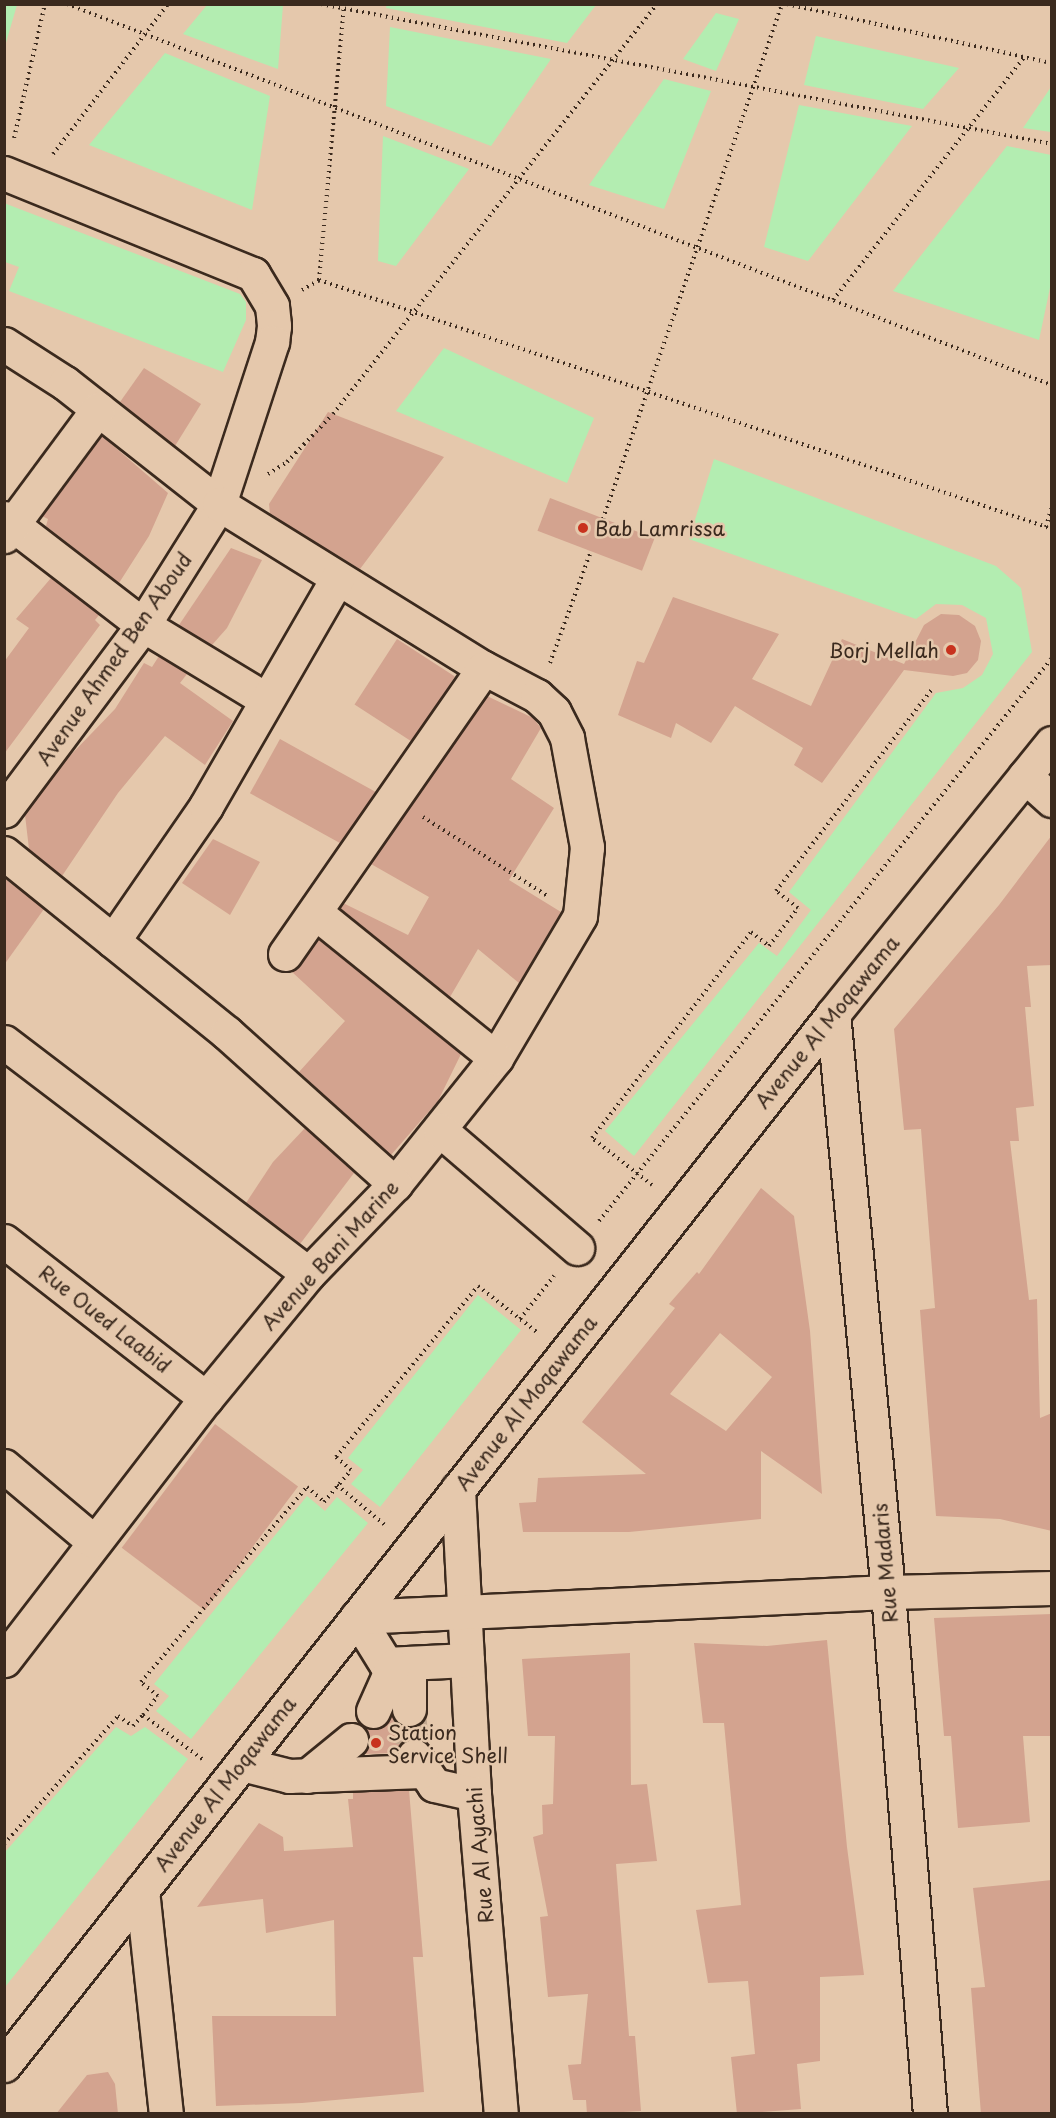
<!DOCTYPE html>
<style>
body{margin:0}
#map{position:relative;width:1056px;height:2118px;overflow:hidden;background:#e5c8ac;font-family:"Playpen Sans",sans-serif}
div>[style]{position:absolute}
.green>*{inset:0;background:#b3edb1}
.building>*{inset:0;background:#d3a38f;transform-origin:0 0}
.minor-tunnel>*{height:33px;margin-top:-16.5px;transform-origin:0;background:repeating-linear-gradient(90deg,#c3a890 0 33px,transparent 0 49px)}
.path>*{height:4px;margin-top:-2px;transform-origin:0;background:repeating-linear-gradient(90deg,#3b2a1e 0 1.5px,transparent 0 6px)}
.roads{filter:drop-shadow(2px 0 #3b2a1e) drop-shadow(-2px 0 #3b2a1e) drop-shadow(0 2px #3b2a1e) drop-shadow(0 -2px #3b2a1e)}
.minor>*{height:33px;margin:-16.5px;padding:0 16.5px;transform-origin:16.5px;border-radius:16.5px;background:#e5c8ac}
.dots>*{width:16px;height:16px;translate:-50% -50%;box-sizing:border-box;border:3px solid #e5c8ac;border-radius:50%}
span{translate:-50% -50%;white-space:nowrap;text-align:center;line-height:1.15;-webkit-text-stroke:5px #e5c8ac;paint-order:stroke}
.poi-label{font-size:20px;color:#3b2a1e}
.left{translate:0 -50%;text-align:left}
.right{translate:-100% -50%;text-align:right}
.street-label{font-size:20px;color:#3b2a1e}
.frame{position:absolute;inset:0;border:6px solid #3b2a1e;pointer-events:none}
</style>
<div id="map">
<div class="green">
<i style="clip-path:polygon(5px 4px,17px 5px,5px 46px,4px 5px)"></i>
<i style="clip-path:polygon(387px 4px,596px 4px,596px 5px,567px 43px,386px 8px)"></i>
<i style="clip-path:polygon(207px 5px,283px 5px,278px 69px,183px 34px)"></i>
<i style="clip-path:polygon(716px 13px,739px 19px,716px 71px,683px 59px)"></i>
<i style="clip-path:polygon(390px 27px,551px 59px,491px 146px,386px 106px)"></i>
<i style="clip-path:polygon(816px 36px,959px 68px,923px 109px,804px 85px)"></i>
<i style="clip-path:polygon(165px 53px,270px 96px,252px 210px,89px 145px)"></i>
<i style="clip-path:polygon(664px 79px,711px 91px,664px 209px,589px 185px)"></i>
<i style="clip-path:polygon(1051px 87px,1051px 132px,1023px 128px)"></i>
<i style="clip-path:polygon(799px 105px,912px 126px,808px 261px,764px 247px)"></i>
<i style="clip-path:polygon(383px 136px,469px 169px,396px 266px,378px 261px)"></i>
<i style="clip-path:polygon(1007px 146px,1051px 155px,1051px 283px,1039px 340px,893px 291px)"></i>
<i style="clip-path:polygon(4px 203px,240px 294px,246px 302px,246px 320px,223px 372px,9px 291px,19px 267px,5px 262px)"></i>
<i style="clip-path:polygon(444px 348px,594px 418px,567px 483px,396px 411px)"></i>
<i style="clip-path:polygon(714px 459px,996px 566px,1021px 588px,1032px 652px,634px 1156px,605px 1131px,759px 943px,777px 956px,811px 910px,789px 892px,936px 693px,963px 688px,982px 675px,993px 654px,986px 618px,962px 605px,936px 604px,916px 619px,689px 539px)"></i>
<i style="clip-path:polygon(478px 1295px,521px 1330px,380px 1507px,351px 1484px,363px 1470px,348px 1458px)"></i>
<i style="clip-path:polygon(307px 1496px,325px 1511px,337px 1497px,368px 1523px,191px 1739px,156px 1711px,169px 1696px,154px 1684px)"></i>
<i style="clip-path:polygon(116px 1727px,131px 1736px,145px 1727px,188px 1759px,5px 1987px,5px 1852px)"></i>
</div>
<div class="building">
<i style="clip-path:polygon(144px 368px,201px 404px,175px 446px,120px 402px)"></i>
<i style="clip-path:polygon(328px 412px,444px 457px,360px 569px,270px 514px,269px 504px)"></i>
<i style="clip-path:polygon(102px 436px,168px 493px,149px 536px,119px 583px,46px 526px,48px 519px,42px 516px)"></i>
<i style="left:550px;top:498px;width:112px;height:35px;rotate:21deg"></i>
<i style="clip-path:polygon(231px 548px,262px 560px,227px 628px,212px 645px,179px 625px)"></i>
<i style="clip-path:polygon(51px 578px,99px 615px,95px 620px,100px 625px,4px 754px,4px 662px,29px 628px,16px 619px)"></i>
<i style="clip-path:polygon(673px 597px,779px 634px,752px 679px,811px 706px,842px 639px,904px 664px,924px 625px,941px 614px,959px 615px,975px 626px,981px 641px,978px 660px,967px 673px,953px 676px,904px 670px,822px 783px,794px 765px,803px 748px,735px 706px,711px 743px,676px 723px,671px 738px,618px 715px,637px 661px,644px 663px)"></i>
<i style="left:397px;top:639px;width:69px;height:78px;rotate:33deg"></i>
<i style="clip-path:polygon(159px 656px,187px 674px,180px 683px,233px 721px,205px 765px,165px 736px,118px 793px,62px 876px,29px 849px,25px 815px,63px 763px,115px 709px,144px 663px,152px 667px)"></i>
<i style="clip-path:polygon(487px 696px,533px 718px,541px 728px,511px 779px,554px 808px,509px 880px,561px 912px,519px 983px,478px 949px,450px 997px,340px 908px,343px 903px,408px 935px,429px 897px,371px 864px)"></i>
<i style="left:280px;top:739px;width:109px;height:62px;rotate:29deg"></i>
<i style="clip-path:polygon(1052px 835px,1052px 965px,1027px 966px,1031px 1007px,1025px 1007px,1034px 1106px,1016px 1108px,1019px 1141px,1010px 1141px,1029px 1300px,1037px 1299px,1040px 1418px,1052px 1413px,1052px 1531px,1000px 1519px,936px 1516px,920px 1310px,935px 1308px,921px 1129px,904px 1130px,894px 1029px,999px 905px)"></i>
<i style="clip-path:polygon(213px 839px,260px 862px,230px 915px,182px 883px)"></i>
<i style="clip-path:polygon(4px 878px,44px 909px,4px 965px)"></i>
<i style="clip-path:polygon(318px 939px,461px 1054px,438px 1101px,391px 1155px,299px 1072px,345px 1021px,291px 971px)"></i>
<i style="clip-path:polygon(305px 1128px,354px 1173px,300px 1244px,246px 1203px,273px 1162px)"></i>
<i style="clip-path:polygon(evenodd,761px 1188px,794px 1216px,810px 1331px,822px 1494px,761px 1451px,761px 1519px,629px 1532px,523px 1532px,519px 1503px,536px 1502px,538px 1478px,646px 1474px,582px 1422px,675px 1308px,669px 1304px,697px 1272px,699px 1274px,761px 1188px,720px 1333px,772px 1377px,726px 1431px,670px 1394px,720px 1333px)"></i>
<i style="left:215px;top:1424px;width:104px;height:155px;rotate:37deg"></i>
<i style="clip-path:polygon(1052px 1614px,1052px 1736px,1023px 1736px,1030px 1822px,958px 1828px,951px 1736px,944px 1736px,934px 1618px)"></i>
<i style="clip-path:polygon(827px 1640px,847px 1847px,864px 1975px,820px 1977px,820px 2061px,797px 2064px,801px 2109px,737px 2114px,731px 2057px,755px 2054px,748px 1981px,708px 1983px,696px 1910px,741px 1905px,724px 1723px,703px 1723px,694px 1643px,767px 1646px)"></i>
<i style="clip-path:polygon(630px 1653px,631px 1785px,647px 1784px,657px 1861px,616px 1864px,629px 2036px,635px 2036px,641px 2111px,587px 2114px,586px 2100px,573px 2100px,568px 2065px,581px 2064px,588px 1994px,548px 1997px,540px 1917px,548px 1916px,533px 1837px,543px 1834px,542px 1805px,553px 1804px,555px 1736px,528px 1736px,522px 1659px)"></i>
<i style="clip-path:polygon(392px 1715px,399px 1725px,408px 1728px,419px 1725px,426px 1716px,428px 1744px,412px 1737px,403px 1741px,396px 1753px,363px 1754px,370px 1738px,365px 1728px,384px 1726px)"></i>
<i style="clip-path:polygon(409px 1790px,423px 1957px,413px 1957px,424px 2092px,302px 2103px,216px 2106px,212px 2016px,336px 2016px,334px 1920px,266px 1933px,263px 1899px,197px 1907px,259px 1823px,283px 1837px,284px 1851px,353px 1847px,348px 1799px,353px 1799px,353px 1792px)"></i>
<i style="clip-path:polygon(1052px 1880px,1052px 2114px,981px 2114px,971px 1988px,985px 1987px,973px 1888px)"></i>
<i style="clip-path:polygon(108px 2072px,115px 2084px,118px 2114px,56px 2114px,87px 2075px)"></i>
</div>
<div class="minor-tunnel">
<i style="left:409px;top:1709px;width:47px;rotate:83.9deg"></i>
</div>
<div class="path">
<i style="left:67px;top:4px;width:1056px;rotate:21.15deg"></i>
<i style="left:321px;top:4px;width:744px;rotate:10.84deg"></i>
<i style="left:787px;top:4px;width:271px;rotate:12.6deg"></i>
<i style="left:14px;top:138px;width:138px;rotate:-77deg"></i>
<i style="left:53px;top:154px;width:189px;rotate:-52.5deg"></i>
<i style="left:319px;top:280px;width:277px;rotate:-84.8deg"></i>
<i style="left:302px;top:290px;width:20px;rotate:-30deg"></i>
<i style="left:319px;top:280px;width:774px;rotate:18.76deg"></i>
<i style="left:833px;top:300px;width:309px;rotate:-51.8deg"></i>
<i style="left:268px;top:474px;width:22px;rotate:-32deg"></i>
<i style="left:287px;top:462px;width:66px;rotate:-46.2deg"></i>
<i style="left:333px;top:414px;width:523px;rotate:-51.68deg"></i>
<i style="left:603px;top:519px;width:545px;rotate:-70.83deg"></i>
<i style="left:1046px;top:527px;width:22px;rotate:-74deg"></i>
<i style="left:550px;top:663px;width:119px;rotate:-69.9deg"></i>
<i style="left:423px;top:817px;width:146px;rotate:32.4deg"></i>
<i style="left:652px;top:1185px;width:76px;rotate:-141.9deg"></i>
<i style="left:592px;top:1138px;width:260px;rotate:-52.3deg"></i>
<i style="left:751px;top:932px;width:23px;rotate:38deg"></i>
<i style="left:769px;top:946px;width:48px;rotate:-52.7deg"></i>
<i style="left:798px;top:908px;width:28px;rotate:-142deg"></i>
<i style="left:776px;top:891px;width:257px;rotate:-52.3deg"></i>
<i style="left:599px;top:1221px;width:723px;rotate:-51.18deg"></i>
<i style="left:520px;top:1319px;width:55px;rotate:-51.7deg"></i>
<i style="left:337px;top:1485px;width:62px;rotate:39.8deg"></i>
<i style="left:143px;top:1715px;width:74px;rotate:36.7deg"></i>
<i style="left:4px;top:1844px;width:171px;rotate:-48.3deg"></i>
<i style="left:118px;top:1716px;width:18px;rotate:34deg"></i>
<i style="left:133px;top:1726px;width:15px;rotate:-48deg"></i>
<i style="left:143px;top:1715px;width:24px;rotate:-52deg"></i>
<i style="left:158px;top:1696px;width:22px;rotate:-141deg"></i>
<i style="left:141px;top:1682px;width:256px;rotate:-49.6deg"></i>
<i style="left:307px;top:1487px;width:23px;rotate:41deg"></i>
<i style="left:324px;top:1502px;width:42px;rotate:-49.8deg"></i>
<i style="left:351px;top:1470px;width:20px;rotate:-139deg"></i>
<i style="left:336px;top:1457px;width:222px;rotate:-50.3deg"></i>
<i style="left:478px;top:1286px;width:76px;rotate:38.1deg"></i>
</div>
<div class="roads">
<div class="minor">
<i style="left:4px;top:173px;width:269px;rotate:22.1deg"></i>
<i style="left:253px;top:274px;width:37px;rotate:59deg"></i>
<i style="left:272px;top:306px;width:20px;rotate:84deg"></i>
<i style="left:274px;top:326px;width:16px;rotate:97deg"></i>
<i style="left:272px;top:342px;width:170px;rotate:108.1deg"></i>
<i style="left:219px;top:504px;width:143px;rotate:122.1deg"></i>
<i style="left:143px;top:625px;width:232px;rotate:126.8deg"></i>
<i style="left:4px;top:344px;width:72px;rotate:32.6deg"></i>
<i style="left:65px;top:383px;width:196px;rotate:38.2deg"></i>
<i style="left:219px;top:504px;width:312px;rotate:31.8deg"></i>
<i style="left:484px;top:668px;width:60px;rotate:27.8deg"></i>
<i style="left:537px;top:696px;width:23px;rotate:43deg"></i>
<i style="left:554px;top:712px;width:29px;rotate:63deg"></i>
<i style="left:567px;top:738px;width:111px;rotate:79.6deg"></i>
<i style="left:587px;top:847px;width:69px;rotate:95.8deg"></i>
<i style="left:580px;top:916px;width:165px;rotate:120.6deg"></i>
<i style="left:496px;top:1058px;width:161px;rotate:128.7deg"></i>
<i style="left:395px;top:1184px;width:125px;rotate:134deg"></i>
<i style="left:308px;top:1274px;width:161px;rotate:129.4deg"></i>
<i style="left:206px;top:1398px;width:331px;rotate:127.6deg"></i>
<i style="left:4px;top:518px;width:175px;rotate:37.6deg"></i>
<i style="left:143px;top:625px;width:143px;rotate:31.2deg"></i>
<i style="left:4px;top:536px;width:158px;rotate:-53.5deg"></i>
<i style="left:1025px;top:776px;width:36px;rotate:42deg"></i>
<i style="left:4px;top:853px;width:287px;rotate:38.9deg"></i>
<i style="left:227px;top:1033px;width:226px;rotate:41.9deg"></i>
<i style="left:316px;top:913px;width:231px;rotate:38.9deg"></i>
<i style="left:113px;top:941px;width:164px;rotate:-55.4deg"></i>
<i style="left:206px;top:806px;width:262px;rotate:-60deg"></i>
<i style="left:285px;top:954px;width:348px;rotate:-55.2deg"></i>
<i style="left:833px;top:1014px;width:581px;rotate:84.56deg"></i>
<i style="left:888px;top:1592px;width:524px;rotate:85.4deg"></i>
<i style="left:4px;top:1042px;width:382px;rotate:37.3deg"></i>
<i style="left:440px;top:1130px;width:181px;rotate:40.7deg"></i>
<i style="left:4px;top:1241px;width:256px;rotate:37.9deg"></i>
<i style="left:4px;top:1466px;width:116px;rotate:40.1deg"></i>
<i style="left:458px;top:1489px;width:305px;rotate:87deg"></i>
<i style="left:474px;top:1794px;width:321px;rotate:85.2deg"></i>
<i style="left:467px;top:1660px;width:81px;rotate:177.2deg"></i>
<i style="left:386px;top:1664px;width:55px;rotate:-121.7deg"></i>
<i style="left:357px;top:1617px;width:532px;rotate:-2.7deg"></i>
<i style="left:888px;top:1592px;width:164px;rotate:-1.4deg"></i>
<i style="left:409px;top:1709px;width:44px;rotate:-90deg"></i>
<i style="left:373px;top:1711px;width:49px;rotate:-66deg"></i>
<i style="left:414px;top:1756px;width:35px;rotate:55deg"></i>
<i style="left:434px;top:1785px;width:41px;rotate:12.7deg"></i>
<i style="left:242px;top:1764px;width:49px;rotate:14.3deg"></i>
<i style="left:289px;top:1776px;width:133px;rotate:-2.2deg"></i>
<i style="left:307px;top:1776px;width:57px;rotate:-39.3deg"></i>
<i style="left:142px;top:1890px;width:225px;rotate:83.9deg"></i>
<i style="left:4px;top:2065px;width:1339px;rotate:-51.73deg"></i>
<i style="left:833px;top:1014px;width:348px;rotate:-51.1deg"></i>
</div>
</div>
<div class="dots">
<i style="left:583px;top:528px;background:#c8321e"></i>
<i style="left:951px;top:650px;background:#c8321e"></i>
<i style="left:376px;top:1743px;background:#c8321e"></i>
</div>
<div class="poi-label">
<span class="left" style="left:595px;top:528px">Bab Lamrissa</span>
<span class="right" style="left:939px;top:650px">Borj Mellah</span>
<span class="left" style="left:388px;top:1744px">Station<br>Service Shell</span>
</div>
<div class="street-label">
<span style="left:114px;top:659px;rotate:-55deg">Avenue Ahmed Ben Aboud</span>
<span style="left:827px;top:1022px;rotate:-51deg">Avenue Al Moqawama</span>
<span style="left:330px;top:1255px;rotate:-48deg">Avenue Bani Marine</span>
<span style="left:105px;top:1319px;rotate:38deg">Rue Oued Laabid</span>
<span style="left:526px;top:1403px;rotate:-52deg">Avenue Al Moqawama</span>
<span style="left:885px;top:1563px;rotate:-95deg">Rue Madaris</span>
<span style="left:225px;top:1784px;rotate:-52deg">Avenue Al Moqawama</span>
<span style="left:480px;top:1855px;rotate:-95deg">Rue Al Ayachi</span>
</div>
<div class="frame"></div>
</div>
